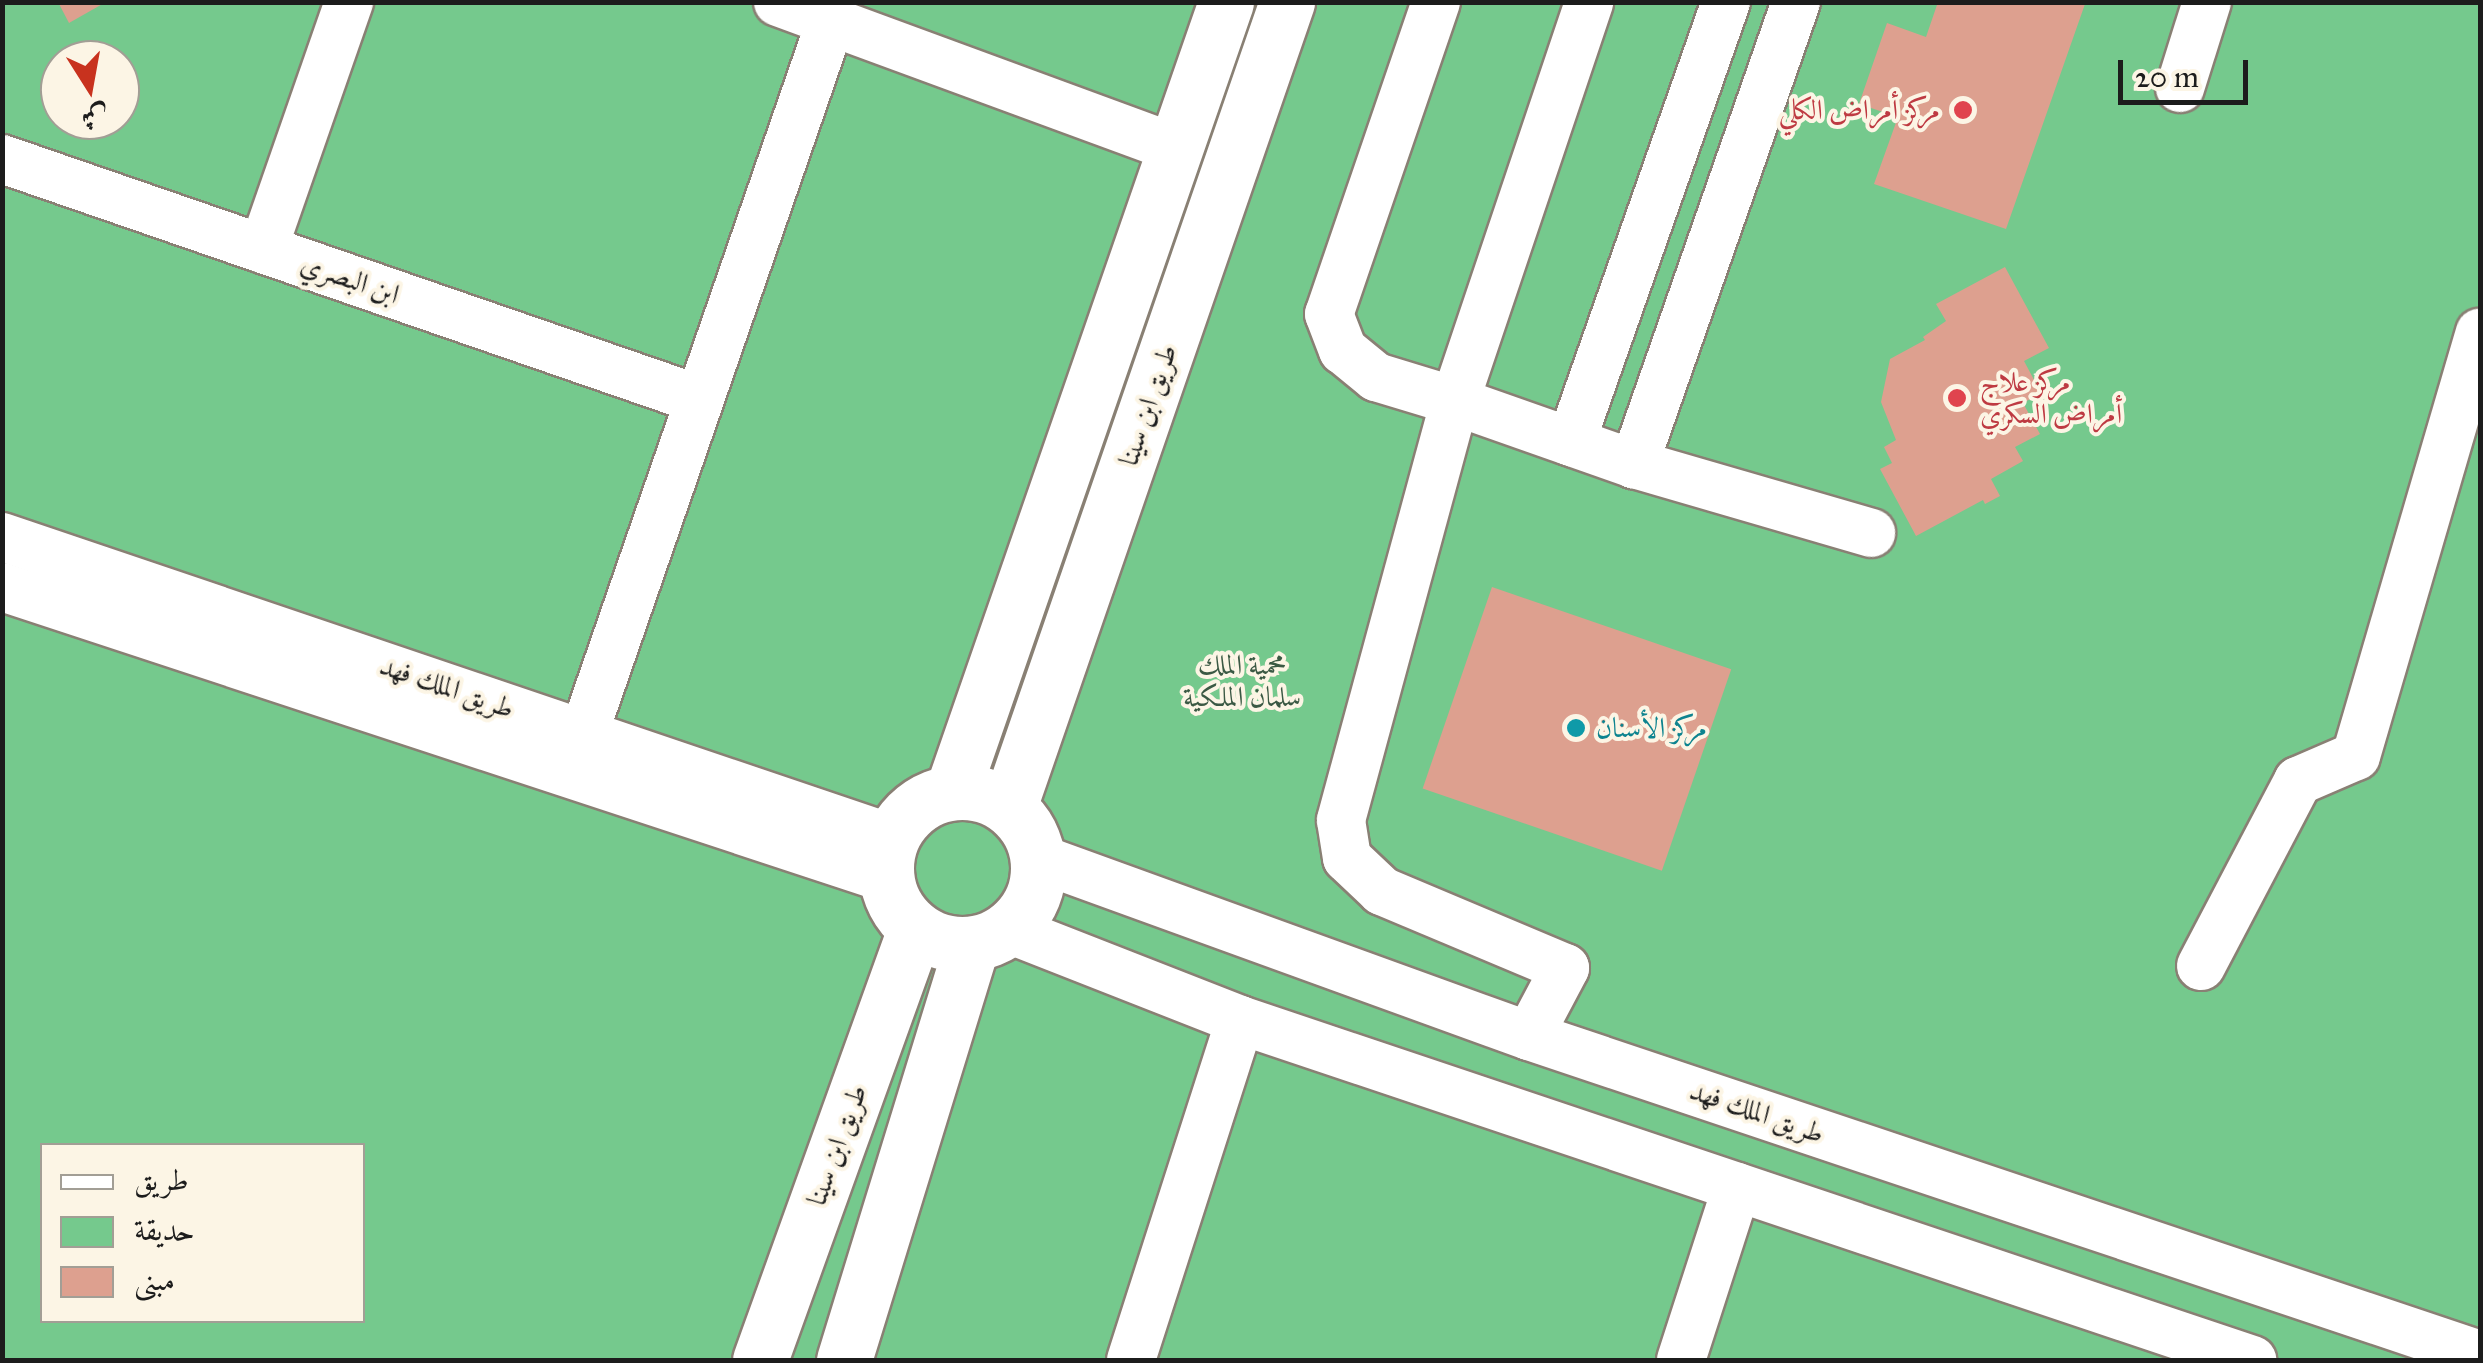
<!DOCTYPE html>
<meta charset="utf-8">
<style>
body{margin:0}
#map{position:relative;width:2483px;height:1363px;overflow:hidden;background:#f6e4cb;font-family:"IM FELL Great Primer",Amiri,serif}
div>[style]{position:absolute}
.green>*{inset:0;background:#75c98d}
.building>*{inset:0;background:#dda08f;transform-origin:0 0}
.roads{filter:drop-shadow(2px 0 #898074) drop-shadow(-2px 0 #898074) drop-shadow(0 2px #898074) drop-shadow(0 -2px #898074)}
.minor>*{height:48px;margin:-24px;padding:0 24px;transform-origin:24px;border-radius:24px;background:#fff}
.major>*{height:55px;margin:-27.5px;padding:0 27.5px;transform-origin:27.5px;border-radius:27.5px;background:#fff}
.major>.ring{margin:-27.5px;padding:0;box-sizing:content-box;background:none;border:55px solid #fff;border-radius:50%}
.dots>*{width:28px;height:28px;translate:-50% -50%;box-sizing:border-box;border:5px solid #fcf5e5;border-radius:50%}
span{translate:-50% -50%;white-space:nowrap;text-align:center;line-height:1.15;-webkit-text-stroke:8px #fcf5e5;paint-order:stroke}
.health-label{font-size:28px;color:#be3a42}
.right{translate:-100% -50%;text-align:right}
.left{translate:0 -50%;text-align:left}
.street-label{font-size:28px;color:#1c1c1c}
.park-label{font-size:28px;color:#3b5944}
.culture-label{font-size:28px;color:#0d838f}
.frame{position:absolute;inset:0;border:5px solid #1c1c1c;pointer-events:none}
.legend{position:absolute;left:40px;top:1143px;width:325px;height:180px;box-sizing:border-box;background:#fcf5e5;border:2px solid #a29e95;margin:0;padding:12px 18px;list-style:none;font-size:30px;color:#1c1c1c}
.legend li{display:flex;align-items:center;gap:20px;height:50px}
.legend b{width:50px;border:2px solid #a29e95}
.north{position:absolute;left:40px;top:40px;width:100px;height:100px;box-sizing:border-box;background:#fcf5e5;border:2px solid #a29e95;border-radius:50%;rotate:169deg;font-size:28px;font-weight:700;line-height:40px;text-align:center;color:#1c1c1c}
.north::after{content:'';display:block;margin:auto;width:35px;height:45px;background:#c8321e;clip-path:polygon(50% 0,100% 100%,50% 72%,0 100%)}
.scale{position:absolute;left:2118px;top:60px;width:130px;height:45px;box-sizing:border-box;border:5px solid #1c1c1c;border-top:0;padding-left:12px;font-size:30px;line-height:35px;white-space:nowrap;color:#1c1c1c;-webkit-text-stroke:8px #fcf5e5;paint-order:stroke}
</style>
<div id="map">
<div class="green">
<i style="clip-path:polygon(evenodd,3px 3px,2480px 3px,2480px 1360px,3px 1360px,3px 3px,60px 60px,120px 60px,120px 120px,60px 120px,60px 60px,3px 3px,42px 1146px,362px 1146px,362px 1320px,42px 1320px,42px 1146px)"></i>
</div>
<div class="building">
<i style="clip-path:polygon(58px 2px,106px 2px,69px 23px)"></i>
<i style="clip-path:polygon(1938px 2px,2085px 4px,2006px 229px,1874px 184px,1898px 117px,1859px 104px,1887px 23px,1926px 37px)"></i>
<i style="clip-path:polygon(2005px 267px,2049px 348px,2024px 361px,2041px 393px,2023px 403px,2040px 434px,2015px 447px,2023px 461px,1991px 479px,2000px 496px,1985px 504px,1983px 500px,1916px 536px,1880px 469px,1892px 463px,1884px 447px,1896px 440px,1881px 402px,1890px 359px,1925px 340px,1923px 337px,1946px 321px,1936px 304px)"></i>
<i style="left:1492px;top:587px;width:253px;height:213px;rotate:19deg"></i>
</div>
<div class="roads">
<div class="minor">
<i style="left:778px;top:2px;width:425px;rotate:20.2deg"></i>
<i style="left:1436px;top:2px;width:330px;rotate:108.9deg"></i>
<i style="left:1329px;top:314px;width:39px;rotate:69deg"></i>
<i style="left:1343px;top:350px;width:43px;rotate:39.3deg"></i>
<i style="left:1376px;top:377px;width:83px;rotate:16.9deg"></i>
<i style="left:1455px;top:401px;width:421px;rotate:-71.4deg"></i>
<i style="left:1796px;top:2px;width:490px;rotate:109.3deg"></i>
<i style="left:1634px;top:464px;width:247px;rotate:16.2deg"></i>
<i style="left:2180px;top:88px;width:90px;rotate:-72.6deg"></i>
<i style="left:2px;top:159px;width:736px;rotate:19.03deg"></i>
<i style="left:263px;top:249px;width:262px;rotate:-70.8deg"></i>
<i style="left:1571px;top:442px;width:467px;rotate:-70.6deg"></i>
<i style="left:2px;top:537px;width:939px;rotate:18.71deg"></i>
<i style="left:2px;top:587px;width:931px;rotate:18.22deg"></i>
<i style="left:584px;top:733px;width:754px;rotate:-70.87deg"></i>
<i style="left:1038px;top:858px;width:522px;rotate:19.93deg"></i>
<i style="left:1529px;top:1036px;width:1003px;rotate:18.54deg"></i>
<i style="left:1008px;top:929px;width:249px;rotate:21.4deg"></i>
<i style="left:1240px;top:1020px;width:1068px;rotate:18.57deg"></i>
<i style="left:2201px;top:966px;width:209px;rotate:-62.3deg"></i>
<i style="left:2298px;top:781px;width:63px;rotate:-23.3deg"></i>
<i style="left:2356px;top:756px;width:441px;rotate:-73.7deg"></i>
<i style="left:1529px;top:1036px;width:77px;rotate:-62.1deg"></i>
<i style="left:1565px;top:968px;width:199px;rotate:-157.2deg"></i>
<i style="left:1382px;top:891px;width:48px;rotate:-136.7deg"></i>
<i style="left:1347px;top:858px;width:38px;rotate:-99deg"></i>
<i style="left:1341px;top:820px;width:434px;rotate:-74.8deg"></i>
<i style="left:1455px;top:401px;width:190px;rotate:19.4deg"></i>
<i style="left:1131px;top:1360px;width:357px;rotate:-72.2deg"></i>
<i style="left:1681px;top:1360px;width:182px;rotate:-72.1deg"></i>
</div>
<div class="major">
<i class="ring" style="left:886px;top:792px;width:97px;height:97px"></i>
<i style="left:952px;top:792px;width:836px;rotate:-70.87deg"></i>
<i style="left:1009px;top:807px;width:852px;rotate:-70.95deg"></i>
<i style="left:760px;top:1360px;width:458px;rotate:-70.2deg"></i>
<i style="left:844px;top:1360px;width:434px;rotate:-72.9deg"></i>
</div>
</div>
<div class="dots">
<i style="left:1963px;top:110px;background:#e0444e"></i>
<i style="left:1957px;top:398px;background:#e0444e"></i>
<i style="left:1576px;top:728px;background:#0f9aa8"></i>
</div>
<div class="health-label">
<span class="right" style="left:1940px;top:110px">مركز أمراض الكلي</span>
<span class="left" style="left:1980px;top:398px">مركز علاج<br>أمراض السكري</span>
</div>
<div class="street-label">
<span style="left:350px;top:279px;rotate:19deg">ابن البصري</span>
<span style="left:1148px;top:405px;rotate:-71deg">طريق ابن سينا</span>
<span style="left:447px;top:687px;rotate:19deg">طريق الملك فهد</span>
<span style="left:1757px;top:1112px;rotate:19deg">طريق الملك فهد</span>
<span style="left:837px;top:1145px;rotate:-70deg">طريق ابن سينا</span>
</div>
<div class="park-label">
<span style="left:1242px;top:681px">محمية الملك<br>سلمان الملكية</span>
</div>
<div class="culture-label">
<span class="left" style="left:1596px;top:728px">مركز الأسنان</span>
</div>
<div class="frame"></div>
<ul class="legend">
<li><b style="height:12px;background:#fff"></b>طريق</li>
<li><b style="height:28px;background:#75c98d"></b>حديقة</li>
<li><b style="height:28px;background:#dda08f"></b>مبنى</li>
</ul>
<div class="north">ش</div>
<div class="scale">20 m</div>
</div>
